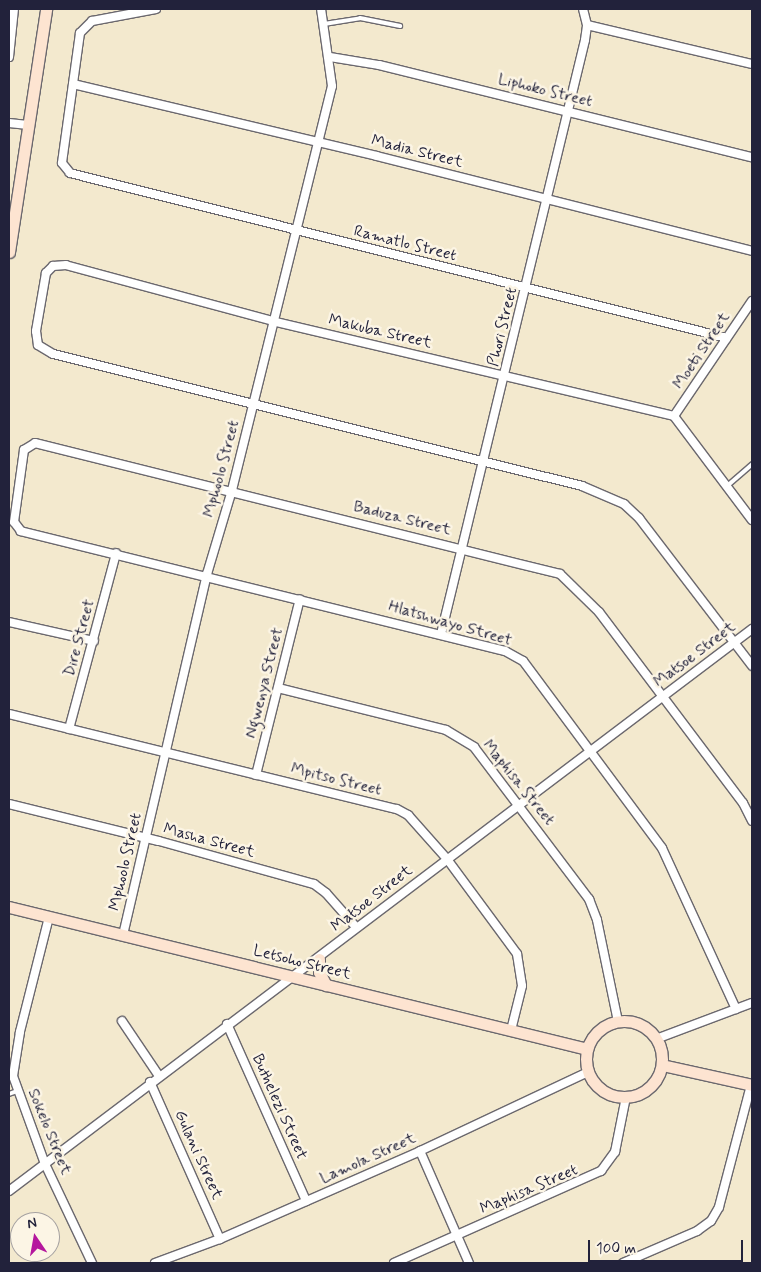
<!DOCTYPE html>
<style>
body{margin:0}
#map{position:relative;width:761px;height:1272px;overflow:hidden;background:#f3e9ce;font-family:Mynerve,sans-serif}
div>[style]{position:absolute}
.roads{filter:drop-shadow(1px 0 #6b686e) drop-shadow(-1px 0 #6b686e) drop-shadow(0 1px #6b686e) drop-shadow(0 -1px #6b686e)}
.lane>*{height:4px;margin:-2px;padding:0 2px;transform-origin:2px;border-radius:2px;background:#fff}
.street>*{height:8px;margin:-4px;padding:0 4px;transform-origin:4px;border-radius:4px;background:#fff}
.secondary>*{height:11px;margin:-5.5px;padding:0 5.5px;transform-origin:5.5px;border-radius:5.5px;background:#fde4d1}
.secondary>.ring{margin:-5.5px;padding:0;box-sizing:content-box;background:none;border:11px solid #fde4d1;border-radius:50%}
span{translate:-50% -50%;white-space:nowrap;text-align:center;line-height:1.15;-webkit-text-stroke:5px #fcf5e5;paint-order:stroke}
.street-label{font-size:16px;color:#22223b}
.frame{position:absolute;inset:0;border:10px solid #22223b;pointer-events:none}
.north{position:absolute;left:10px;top:1212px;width:50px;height:50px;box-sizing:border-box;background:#fcf5e5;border:1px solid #a5a1a1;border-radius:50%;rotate:348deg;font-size:14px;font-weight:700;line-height:20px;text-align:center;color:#22223b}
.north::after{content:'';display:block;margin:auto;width:18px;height:22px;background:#b5179e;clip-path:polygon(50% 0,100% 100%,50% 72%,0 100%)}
.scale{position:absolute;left:588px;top:1240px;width:155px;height:22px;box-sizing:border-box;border:2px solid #22223b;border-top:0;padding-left:6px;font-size:15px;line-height:18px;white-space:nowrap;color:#22223b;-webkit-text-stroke:4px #fcf5e5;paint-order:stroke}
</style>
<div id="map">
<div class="roads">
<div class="lane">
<i style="left:324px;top:24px;width:36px;rotate:-9deg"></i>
<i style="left:360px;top:18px;width:41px;rotate:11.3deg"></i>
<i style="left:726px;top:487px;width:35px;rotate:-41deg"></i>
<i style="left:9px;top:1094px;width:9px;rotate:-21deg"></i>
</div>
<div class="street">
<i style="left:156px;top:9px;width:65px;rotate:169.4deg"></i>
<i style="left:92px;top:21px;width:17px;rotate:135deg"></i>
<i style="left:80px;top:33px;width:131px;rotate:97.9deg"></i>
<i style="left:62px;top:163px;width:13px;rotate:51deg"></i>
<i style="left:70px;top:173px;width:677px;rotate:14.1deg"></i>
<i style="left:587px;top:25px;width:170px;rotate:13.3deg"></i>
<i style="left:9px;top:57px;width:48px;rotate:-84.1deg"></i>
<i style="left:330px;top:57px;width:50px;rotate:9.3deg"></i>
<i style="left:379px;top:65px;width:384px;rotate:13.9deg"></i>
<i style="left:73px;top:84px;width:312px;rotate:13.3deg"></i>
<i style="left:377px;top:156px;width:387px;rotate:14.2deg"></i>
<i style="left:9px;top:123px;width:19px;rotate:6deg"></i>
<i style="left:674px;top:416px;width:139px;rotate:-55.9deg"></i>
<i style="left:752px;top:520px;width:130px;rotate:-126.9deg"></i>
<i style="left:674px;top:416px;width:412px;rotate:-166.7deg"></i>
<i style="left:273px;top:321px;width:214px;rotate:-164.9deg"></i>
<i style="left:66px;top:265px;width:13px;rotate:176deg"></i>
<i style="left:53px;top:266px;width:10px;rotate:135deg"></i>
<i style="left:46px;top:273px;width:59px;rotate:99.8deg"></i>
<i style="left:36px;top:331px;width:14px;rotate:82deg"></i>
<i style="left:38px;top:345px;width:17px;rotate:31deg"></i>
<i style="left:53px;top:354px;width:545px;rotate:14.01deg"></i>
<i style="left:582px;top:486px;width:46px;rotate:23.2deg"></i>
<i style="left:624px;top:504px;width:21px;rotate:43deg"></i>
<i style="left:639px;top:518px;width:186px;rotate:52.6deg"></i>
<i style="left:9px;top:622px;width:87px;rotate:12.6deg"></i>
<i style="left:441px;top:634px;width:611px;rotate:-76.37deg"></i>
<i style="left:585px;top:40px;width:15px;rotate:-82deg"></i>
<i style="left:587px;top:25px;width:16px;rotate:-104deg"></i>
<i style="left:278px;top:688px;width:173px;rotate:14deg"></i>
<i style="left:446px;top:730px;width:33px;rotate:31deg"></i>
<i style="left:474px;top:747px;width:191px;rotate:52.9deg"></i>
<i style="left:589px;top:899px;width:22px;rotate:69deg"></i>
<i style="left:597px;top:920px;width:103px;rotate:78.3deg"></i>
<i style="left:9px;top:714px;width:399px;rotate:13.8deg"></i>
<i style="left:397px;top:809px;width:13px;rotate:29deg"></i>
<i style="left:408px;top:815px;width:59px;rotate:48.4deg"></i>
<i style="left:447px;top:859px;width:118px;rotate:53.6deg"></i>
<i style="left:517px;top:954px;width:32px;rotate:81deg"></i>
<i style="left:522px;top:986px;width:45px;rotate:104deg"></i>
<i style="left:69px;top:729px;width:182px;rotate:-75deg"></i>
<i style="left:256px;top:775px;width:181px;rotate:-76deg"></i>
<i style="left:9px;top:804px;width:154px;rotate:13.9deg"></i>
<i style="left:159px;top:841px;width:161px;rotate:15.5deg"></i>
<i style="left:314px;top:884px;width:15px;rotate:37deg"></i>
<i style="left:326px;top:893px;width:45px;rotate:48.6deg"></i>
<i style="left:49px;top:917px;width:119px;rotate:104.2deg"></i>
<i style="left:20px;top:1032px;width:45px;rotate:99deg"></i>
<i style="left:13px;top:1076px;width:94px;rotate:70deg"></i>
<i style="left:45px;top:1164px;width:110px;rotate:64.6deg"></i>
<i style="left:123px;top:935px;width:371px;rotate:-76.9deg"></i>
<i style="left:207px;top:574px;width:88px;rotate:-73.4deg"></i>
<i style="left:232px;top:490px;width:416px;rotate:-76.1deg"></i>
<i style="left:332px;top:86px;width:78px;rotate:-98.1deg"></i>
<i style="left:736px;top:1009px;width:177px;rotate:-114.7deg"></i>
<i style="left:662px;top:848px;width:233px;rotate:-126.6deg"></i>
<i style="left:523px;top:661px;width:21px;rotate:-151deg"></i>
<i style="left:505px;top:651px;width:499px;rotate:-166.1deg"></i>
<i style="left:21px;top:531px;width:11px;rotate:-128deg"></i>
<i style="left:14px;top:522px;width:73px;rotate:-82.1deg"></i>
<i style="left:24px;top:450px;width:13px;rotate:-32deg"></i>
<i style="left:35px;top:443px;width:541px;rotate:14.01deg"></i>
<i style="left:560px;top:574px;width:54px;rotate:44.3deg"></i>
<i style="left:599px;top:612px;width:239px;rotate:53deg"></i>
<i style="left:743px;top:803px;width:20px;rotate:63deg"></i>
<i style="left:122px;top:1021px;width:66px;rotate:56.1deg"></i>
<i style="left:227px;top:1024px;width:194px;rotate:65.9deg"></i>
<i style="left:656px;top:1039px;width:103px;rotate:-20.6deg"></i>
<i style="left:150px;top:1082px;width:172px;rotate:66deg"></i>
<i style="left:420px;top:1151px;width:122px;rotate:66.4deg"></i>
<i style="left:9px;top:1191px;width:932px;rotate:-37.1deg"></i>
<i style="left:155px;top:1263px;width:69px;rotate:-20.3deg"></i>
<i style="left:220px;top:1239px;width:219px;rotate:-23.7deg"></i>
<i style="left:420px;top:1151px;width:186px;rotate:-25.2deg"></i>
<i style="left:394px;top:1263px;width:227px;rotate:-24deg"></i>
<i style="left:601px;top:1171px;width:24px;rotate:-54deg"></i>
<i style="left:615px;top:1152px;width:56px;rotate:-78.7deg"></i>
<i style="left:623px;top:1263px;width:81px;rotate:-23.4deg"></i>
<i style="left:697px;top:1231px;width:17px;rotate:-36deg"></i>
<i style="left:711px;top:1221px;width:16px;rotate:-60deg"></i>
<i style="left:719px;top:1207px;width:126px;rotate:-75.3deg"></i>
</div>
<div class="secondary">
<i style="left:9px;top:252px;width:246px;rotate:-81.3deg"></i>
<i style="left:9px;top:907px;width:595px;rotate:13.8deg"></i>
<i style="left:319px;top:959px;width:13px;rotate:90deg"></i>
<i style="left:319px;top:972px;width:15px;rotate:62deg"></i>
<i class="ring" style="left:586px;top:1021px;width:65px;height:65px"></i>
<i style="left:662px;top:1065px;width:92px;rotate:12.5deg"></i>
</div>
</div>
<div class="street-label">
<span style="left:545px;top:91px;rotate:14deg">Liphoko Street</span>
<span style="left:417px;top:152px;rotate:14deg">Madia Street</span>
<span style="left:405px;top:244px;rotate:14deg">Ramatlo Street</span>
<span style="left:503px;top:327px;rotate:-76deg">Phori Street</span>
<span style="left:380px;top:332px;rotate:13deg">Makuba Street</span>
<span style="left:702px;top:351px;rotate:-56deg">Moeti Street</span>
<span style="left:222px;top:469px;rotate:-75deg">Mphoolo Street</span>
<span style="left:402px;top:519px;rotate:14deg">Baduza Street</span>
<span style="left:450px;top:624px;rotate:16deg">Hlatshwayo Street</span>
<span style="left:80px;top:638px;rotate:-75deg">Dire Street</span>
<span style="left:695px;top:655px;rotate:-37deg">Matsoe Street</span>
<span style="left:265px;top:683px;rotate:-76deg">Ngwenya Street</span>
<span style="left:336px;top:780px;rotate:14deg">Mpitso Street</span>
<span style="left:518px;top:783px;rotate:51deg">Maphisa Street</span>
<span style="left:209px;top:841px;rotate:15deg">Masha Street</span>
<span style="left:126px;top:862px;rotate:-77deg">Mphoolo Street</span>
<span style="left:372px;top:899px;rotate:-38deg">Matsoe Street</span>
<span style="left:302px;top:963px;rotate:14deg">Letsoho Street</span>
<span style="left:279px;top:1107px;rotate:66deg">Buthelezi Street</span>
<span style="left:49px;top:1132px;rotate:68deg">Sokelo Street</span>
<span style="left:198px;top:1155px;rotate:66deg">Gulani Street</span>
<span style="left:368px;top:1159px;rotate:-24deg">Lamola Street</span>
<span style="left:529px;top:1190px;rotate:-23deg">Maphisa Street</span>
</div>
<div class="frame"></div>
<div class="north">N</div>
<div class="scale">100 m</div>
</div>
